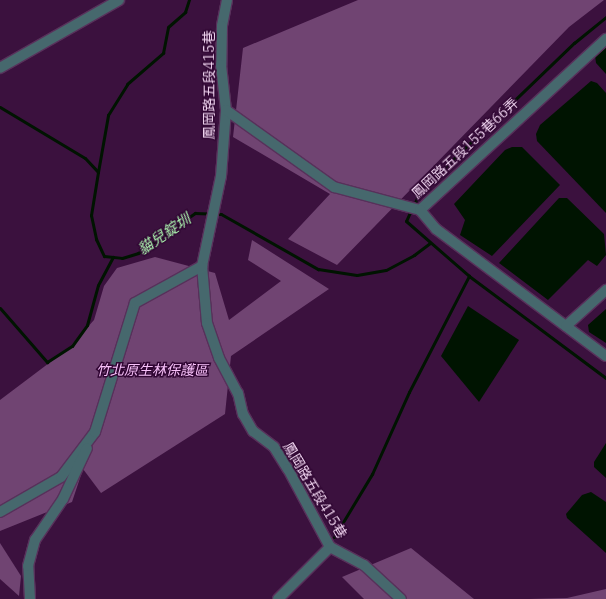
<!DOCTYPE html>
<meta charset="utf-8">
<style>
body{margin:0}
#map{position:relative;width:606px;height:599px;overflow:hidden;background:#3b113e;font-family:"IBM Plex Serif","Noto Sans TC",serif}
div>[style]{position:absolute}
.forest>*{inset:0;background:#704472}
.water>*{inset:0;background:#001401}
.stream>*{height:3px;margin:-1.5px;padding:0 1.5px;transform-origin:1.5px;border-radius:1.5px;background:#001401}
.roads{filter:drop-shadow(1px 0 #58315b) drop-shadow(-1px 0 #58315b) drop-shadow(0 1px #58315b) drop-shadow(0 -1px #58315b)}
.minor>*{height:10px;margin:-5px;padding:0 5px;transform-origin:5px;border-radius:5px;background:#46686d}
span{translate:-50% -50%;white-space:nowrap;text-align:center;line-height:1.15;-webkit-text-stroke:3px #300633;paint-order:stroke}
.street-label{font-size:14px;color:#f2d7f2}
.park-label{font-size:14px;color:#f8c1fa;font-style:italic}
.water-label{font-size:15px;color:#adf6b0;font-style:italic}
</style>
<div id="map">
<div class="forest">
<i style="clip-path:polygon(358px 0,604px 0,569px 27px,337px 265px,288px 239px,330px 194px,233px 137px,243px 48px)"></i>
<i style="clip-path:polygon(252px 240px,329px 289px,231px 356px,225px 414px,101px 493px,83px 469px,72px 502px,0 531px,0 400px,69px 348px,94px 320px,104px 286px,117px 268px,155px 257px,215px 273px,229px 320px,281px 281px,248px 260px)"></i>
<i style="clip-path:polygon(0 543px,21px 576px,19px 596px,0 579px)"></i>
<i style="clip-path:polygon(411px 548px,474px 599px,364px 599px,342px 577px)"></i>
<i style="clip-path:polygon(606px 589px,606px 599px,529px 599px,567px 598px)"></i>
</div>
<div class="water">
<i style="clip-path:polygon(606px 45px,606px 74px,596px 63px,595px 55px)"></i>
<i style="clip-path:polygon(591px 81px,597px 83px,606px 93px,606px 213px,537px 141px,536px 134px,540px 125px)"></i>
<i style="clip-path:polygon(512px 147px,522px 147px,560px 185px,492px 256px,460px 235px,465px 220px,454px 204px,505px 150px)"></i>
<i style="clip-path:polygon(559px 198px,567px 198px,604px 234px,606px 255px,597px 266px,588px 260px,548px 300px,499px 263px)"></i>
<i style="clip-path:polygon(468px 306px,519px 340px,479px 402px,441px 356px)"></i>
<i style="clip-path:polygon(606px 309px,606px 343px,589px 332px,588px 325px)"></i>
<i style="clip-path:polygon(606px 443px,606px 478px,594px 467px,594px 462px)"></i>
<i style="clip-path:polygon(591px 492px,606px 502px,606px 553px,567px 518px,566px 514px,582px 495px)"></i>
</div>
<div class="stream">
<i style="left:0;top:107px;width:99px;rotate:31deg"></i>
<i style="left:85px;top:158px;width:19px;rotate:47deg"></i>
<i style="left:98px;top:172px;width:44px;rotate:99.2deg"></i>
<i style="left:91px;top:215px;width:25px;rotate:78deg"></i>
<i style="left:96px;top:239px;width:19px;rotate:65deg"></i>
<i style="left:104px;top:256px;width:18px;rotate:6deg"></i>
<i style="left:122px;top:258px;width:17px;rotate:-17deg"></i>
<i style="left:138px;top:253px;width:70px;rotate:-35.1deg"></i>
<i style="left:195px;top:213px;width:26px;rotate:2deg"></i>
<i style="left:221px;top:214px;width:112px;rotate:29.6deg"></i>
<i style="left:318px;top:269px;width:39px;rotate:9deg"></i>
<i style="left:357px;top:275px;width:29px;rotate:-10deg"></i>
<i style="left:386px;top:270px;width:32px;rotate:-28deg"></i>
<i style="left:414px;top:255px;width:20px;rotate:-37deg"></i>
<i style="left:98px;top:172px;width:58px;rotate:-80deg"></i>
<i style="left:108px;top:115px;width:36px;rotate:-58deg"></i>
<i style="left:127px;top:84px;width:48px;rotate:-40.7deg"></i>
<i style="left:163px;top:53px;width:26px;rotate:-79deg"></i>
<i style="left:168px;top:27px;width:23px;rotate:-41deg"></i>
<i style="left:185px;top:12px;width:13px;rotate:-72deg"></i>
<i style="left:414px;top:205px;width:15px;rotate:-67deg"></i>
<i style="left:420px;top:191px;width:214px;rotate:-43.9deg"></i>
<i style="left:574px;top:43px;width:41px;rotate:-39.1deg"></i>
<i style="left:411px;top:210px;width:12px;rotate:114deg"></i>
<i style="left:406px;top:221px;width:84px;rotate:41.1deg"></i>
<i style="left:469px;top:276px;width:171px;rotate:36.7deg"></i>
<i style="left:0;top:308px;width:72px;rotate:49deg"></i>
<i style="left:47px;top:362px;width:30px;rotate:-33deg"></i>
<i style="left:72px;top:346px;width:26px;rotate:-54deg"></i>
<i style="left:87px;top:325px;width:41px;rotate:-74.6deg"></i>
<i style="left:98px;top:285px;width:32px;rotate:-62deg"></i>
<i style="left:334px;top:537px;width:74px;rotate:-58.9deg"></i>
<i style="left:372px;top:474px;width:90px;rotate:-65.7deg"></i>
<i style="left:409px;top:392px;width:131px;rotate:-62.7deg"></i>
</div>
<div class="roads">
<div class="minor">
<i style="left:227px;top:0;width:26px;rotate:101deg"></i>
<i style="left:222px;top:26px;width:39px;rotate:91deg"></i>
<i style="left:221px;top:65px;width:45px;rotate:83.7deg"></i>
<i style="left:226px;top:110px;width:66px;rotate:94.3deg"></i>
<i style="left:221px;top:176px;width:92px;rotate:101.9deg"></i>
<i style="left:202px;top:266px;width:57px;rotate:85deg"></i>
<i style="left:207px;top:323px;width:37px;rotate:71deg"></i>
<i style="left:219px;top:358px;width:40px;rotate:62deg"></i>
<i style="left:238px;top:393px;width:22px;rotate:77deg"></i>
<i style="left:243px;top:414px;width:20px;rotate:60deg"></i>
<i style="left:253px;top:431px;width:26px;rotate:37deg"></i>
<i style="left:274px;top:447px;width:26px;rotate:58deg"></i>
<i style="left:288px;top:469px;width:89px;rotate:61.7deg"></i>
<i style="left:330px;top:547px;width:38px;rotate:28deg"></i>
<i style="left:364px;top:565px;width:50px;rotate:42.6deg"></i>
<i style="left:0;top:68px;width:137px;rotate:-29.7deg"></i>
<i style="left:226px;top:110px;width:133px;rotate:35.5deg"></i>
<i style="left:334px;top:187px;width:89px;rotate:15deg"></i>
<i style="left:420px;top:210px;width:253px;rotate:-42.6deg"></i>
<i style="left:420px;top:210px;width:25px;rotate:50deg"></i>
<i style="left:436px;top:229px;width:212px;rotate:36.8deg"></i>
<i style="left:566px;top:326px;width:54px;rotate:-42deg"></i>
<i style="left:0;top:512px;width:70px;rotate:-29.8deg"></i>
<i style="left:61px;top:477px;width:56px;rotate:-52.9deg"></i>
<i style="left:95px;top:432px;width:135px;rotate:-72.8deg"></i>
<i style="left:135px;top:303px;width:77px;rotate:-28.9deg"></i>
<i style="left:30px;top:599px;width:33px;rotate:-93deg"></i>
<i style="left:28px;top:566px;width:27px;rotate:-75deg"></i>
<i style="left:35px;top:540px;width:50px;rotate:-55.7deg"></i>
<i style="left:63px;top:499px;width:56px;rotate:-64.8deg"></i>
<i style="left:278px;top:599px;width:74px;rotate:-45deg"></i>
</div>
</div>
<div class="street-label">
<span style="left:209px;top:85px;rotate:-90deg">鳳岡路五段415巷</span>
<span style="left:465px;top:148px;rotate:-43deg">鳳岡路五段155巷66弄</span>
<span style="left:315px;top:490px;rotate:59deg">鳳岡路五段415巷</span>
</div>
<div class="park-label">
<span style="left:152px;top:370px">竹北原生林保護區</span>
</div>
<div class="water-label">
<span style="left:164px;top:234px;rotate:-34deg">貓兒錠圳</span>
</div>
</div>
